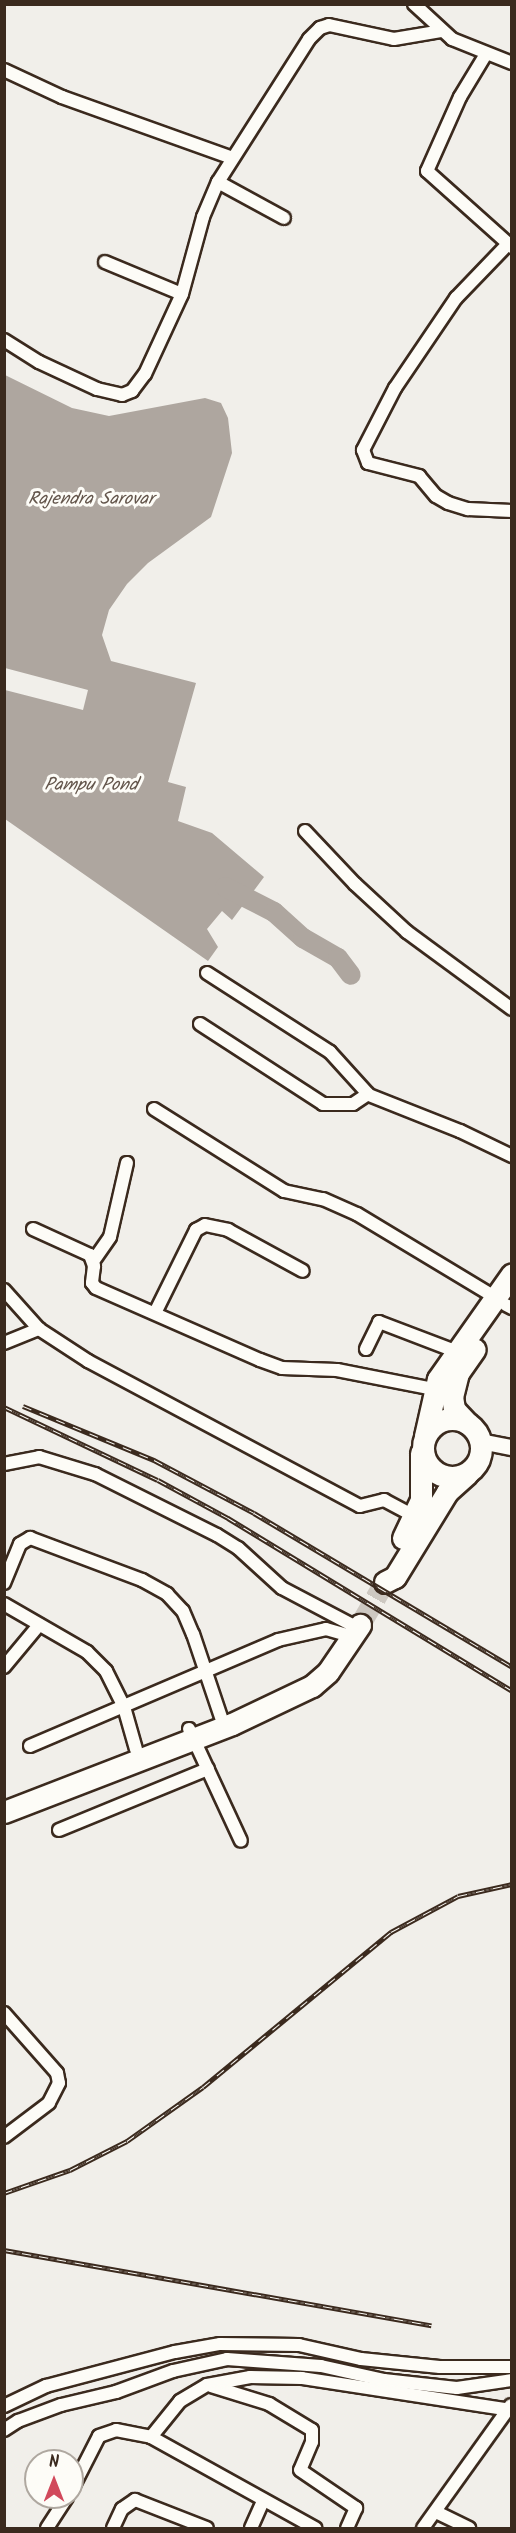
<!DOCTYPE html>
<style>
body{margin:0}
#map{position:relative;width:516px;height:2533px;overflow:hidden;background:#f1efea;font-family:Kalam,sans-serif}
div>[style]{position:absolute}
.water>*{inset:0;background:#aea69f}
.river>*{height:20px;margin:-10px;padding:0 10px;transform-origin:10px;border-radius:10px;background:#aea69f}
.trunk-tunnel>*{height:21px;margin-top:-10.5px;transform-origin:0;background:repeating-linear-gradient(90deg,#cdc8c1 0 21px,transparent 0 31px)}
.roads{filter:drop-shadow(2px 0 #3b2a1e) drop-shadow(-2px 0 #3b2a1e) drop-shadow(0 2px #3b2a1e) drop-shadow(0 -2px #3b2a1e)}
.minor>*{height:12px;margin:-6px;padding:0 6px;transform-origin:6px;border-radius:6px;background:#fdfcf7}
.tertiary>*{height:15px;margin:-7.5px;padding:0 7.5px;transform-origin:7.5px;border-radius:7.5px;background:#fdfcf7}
.trunk>*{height:21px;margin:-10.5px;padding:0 10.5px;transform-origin:10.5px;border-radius:10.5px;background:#fdfcf7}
.trunk>.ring{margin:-10.5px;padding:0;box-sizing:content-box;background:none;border:21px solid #fdfcf7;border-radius:50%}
.rail>*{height:5px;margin-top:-2.5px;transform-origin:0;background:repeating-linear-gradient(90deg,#fdfcf7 0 9px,#3b2a1e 0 18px);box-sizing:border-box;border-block:2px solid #3b2a1e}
span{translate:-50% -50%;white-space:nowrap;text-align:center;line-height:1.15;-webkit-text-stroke:6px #fdfcf7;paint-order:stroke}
.water-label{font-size:18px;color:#63554b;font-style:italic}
.frame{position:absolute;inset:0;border:6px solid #3b2a1e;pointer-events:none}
.north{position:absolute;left:24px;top:2449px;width:60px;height:60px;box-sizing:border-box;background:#fdfcf7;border:2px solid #afa8a0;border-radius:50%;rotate:0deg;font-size:16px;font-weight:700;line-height:24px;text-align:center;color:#3b2a1e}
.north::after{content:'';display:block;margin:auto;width:21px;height:27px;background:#d1495b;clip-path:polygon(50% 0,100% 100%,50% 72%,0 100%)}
</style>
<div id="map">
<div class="water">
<i style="clip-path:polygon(5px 375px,72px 408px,109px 416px,205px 398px,221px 403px,228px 418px,232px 453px,211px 517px,148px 563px,127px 584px,109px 610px,102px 635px,111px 661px,196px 683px,168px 782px,186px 787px,178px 821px,212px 833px,264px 877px,232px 920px,222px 911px,207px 929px,218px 947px,208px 961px,5px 819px,5px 690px,83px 710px,88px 690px,5px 668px)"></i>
</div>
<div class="river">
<i style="left:225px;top:887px;width:55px;rotate:27deg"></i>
<i style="left:274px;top:912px;width:39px;rotate:42deg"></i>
<i style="left:303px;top:938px;width:40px;rotate:29.7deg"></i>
<i style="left:338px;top:958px;width:21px;rotate:53deg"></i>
</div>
<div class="trunk-tunnel">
<i style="left:360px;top:1625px;width:46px;rotate:-60.1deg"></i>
</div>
<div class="roads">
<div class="minor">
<i style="left:414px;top:4px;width:52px;rotate:42.6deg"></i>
<i style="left:452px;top:39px;width:65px;rotate:21.8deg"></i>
<i style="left:486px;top:54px;width:50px;rotate:121.2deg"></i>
<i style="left:460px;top:97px;width:81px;rotate:114deg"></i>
<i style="left:427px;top:171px;width:114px;rotate:41.8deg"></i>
<i style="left:4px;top:70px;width:64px;rotate:25deg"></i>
<i style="left:62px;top:97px;width:181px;rotate:19.7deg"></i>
<i style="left:218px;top:182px;width:75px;rotate:28.6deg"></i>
<i style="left:508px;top:244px;width:75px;rotate:133.9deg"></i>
<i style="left:456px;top:298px;width:109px;rotate:124.1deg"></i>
<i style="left:395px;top:388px;width:70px;rotate:117.3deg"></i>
<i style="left:363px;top:450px;width:14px;rotate:69deg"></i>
<i style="left:368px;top:463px;width:53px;rotate:14.3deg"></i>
<i style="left:419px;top:476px;width:26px;rotate:50deg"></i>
<i style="left:436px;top:496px;width:14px;rotate:30deg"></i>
<i style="left:448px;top:503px;width:21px;rotate:17deg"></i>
<i style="left:468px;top:509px;width:44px;rotate:2.6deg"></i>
<i style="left:105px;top:262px;width:83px;rotate:22.6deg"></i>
<i style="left:4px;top:340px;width:41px;rotate:32.2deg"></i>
<i style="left:39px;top:362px;width:64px;rotate:25deg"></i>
<i style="left:97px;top:389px;width:26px;rotate:13deg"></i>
<i style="left:122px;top:395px;width:11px;rotate:-22deg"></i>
<i style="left:132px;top:391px;width:21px;rotate:-53deg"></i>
<i style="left:145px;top:374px;width:88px;rotate:-65.2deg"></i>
<i style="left:182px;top:294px;width:80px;rotate:-74.7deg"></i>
<i style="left:203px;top:217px;width:38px;rotate:-67deg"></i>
<i style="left:218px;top:182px;width:169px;rotate:-57.5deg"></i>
<i style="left:309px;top:39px;width:16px;rotate:-45deg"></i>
<i style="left:320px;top:28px;width:9px;rotate:-18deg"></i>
<i style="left:329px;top:25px;width:66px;rotate:12.2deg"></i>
<i style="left:394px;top:39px;width:49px;rotate:-9.5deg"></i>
<i style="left:305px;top:831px;width:73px;rotate:46.7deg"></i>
<i style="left:355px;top:884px;width:71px;rotate:42.7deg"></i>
<i style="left:407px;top:932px;width:130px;rotate:36.3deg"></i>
<i style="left:207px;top:973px;width:146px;rotate:32.7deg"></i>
<i style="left:330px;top:1052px;width:58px;rotate:47.8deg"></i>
<i style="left:369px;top:1095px;width:98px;rotate:21.6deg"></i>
<i style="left:460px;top:1131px;width:58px;rotate:25.7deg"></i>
<i style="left:200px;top:1024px;width:147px;rotate:33deg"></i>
<i style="left:323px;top:1104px;width:30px"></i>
<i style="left:353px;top:1104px;width:18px;rotate:-34deg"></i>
<i style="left:154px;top:1109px;width:154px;rotate:32.2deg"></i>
<i style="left:284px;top:1191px;width:40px;rotate:12deg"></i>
<i style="left:323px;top:1199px;width:37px;rotate:24deg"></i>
<i style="left:357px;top:1214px;width:162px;rotate:31.1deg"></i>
<i style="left:33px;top:1229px;width:63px;rotate:24.5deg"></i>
<i style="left:90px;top:1255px;width:12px;rotate:70deg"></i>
<i style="left:94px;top:1266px;width:17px;rotate:97deg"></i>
<i style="left:92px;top:1283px;width:6px;rotate:51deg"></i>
<i style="left:96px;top:1288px;width:179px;rotate:23.7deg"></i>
<i style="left:260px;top:1360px;width:23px;rotate:20deg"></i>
<i style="left:282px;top:1368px;width:55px;rotate:2.1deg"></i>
<i style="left:337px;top:1370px;width:99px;rotate:11.1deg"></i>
<i style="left:94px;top:1260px;width:28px;rotate:-55deg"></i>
<i style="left:110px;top:1237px;width:76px;rotate:-77.1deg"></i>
<i style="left:4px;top:1290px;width:52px;rotate:48.1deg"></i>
<i style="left:39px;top:1329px;width:59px;rotate:33.1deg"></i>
<i style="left:88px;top:1361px;width:308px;rotate:28.1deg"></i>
<i style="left:360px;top:1506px;width:25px;rotate:-14deg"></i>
<i style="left:384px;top:1500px;width:34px;rotate:28deg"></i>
<i style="left:506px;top:1305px;width:7px;rotate:27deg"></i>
<i style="left:155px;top:1313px;width:93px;rotate:-63.7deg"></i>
<i style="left:196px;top:1230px;width:10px;rotate:-29deg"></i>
<i style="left:205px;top:1225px;width:24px;rotate:12deg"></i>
<i style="left:228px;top:1230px;width:85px;rotate:28.7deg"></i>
<i style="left:4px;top:1343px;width:38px;rotate:-22deg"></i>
<i style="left:366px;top:1349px;width:30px;rotate:-64deg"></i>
<i style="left:379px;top:1322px;width:81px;rotate:20.9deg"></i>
<i style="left:4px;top:1464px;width:36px;rotate:-11deg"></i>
<i style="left:39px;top:1457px;width:59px;rotate:16.9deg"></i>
<i style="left:95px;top:1474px;width:136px;rotate:26.6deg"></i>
<i style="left:217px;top:1535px;width:25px;rotate:32deg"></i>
<i style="left:238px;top:1548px;width:59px;rotate:42.3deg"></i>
<i style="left:282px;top:1588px;width:86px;rotate:27.8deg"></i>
<i style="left:4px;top:1583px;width:42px;rotate:-67.7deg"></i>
<i style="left:20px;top:1544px;width:12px;rotate:-31deg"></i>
<i style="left:30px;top:1538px;width:120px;rotate:20.6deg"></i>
<i style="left:142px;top:1580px;width:29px;rotate:29deg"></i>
<i style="left:167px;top:1594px;width:23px;rotate:47deg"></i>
<i style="left:183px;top:1611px;width:25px;rotate:67deg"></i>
<i style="left:193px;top:1634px;width:88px;rotate:71.4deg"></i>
<i style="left:4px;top:1604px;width:96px;rotate:30deg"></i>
<i style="left:87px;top:1652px;width:27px;rotate:45deg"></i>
<i style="left:106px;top:1671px;width:40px;rotate:63.4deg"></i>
<i style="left:124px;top:1707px;width:44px;rotate:74.1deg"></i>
<i style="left:4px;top:1667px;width:55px;rotate:-50.2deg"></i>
<i style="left:189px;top:1729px;width:123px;rotate:65.1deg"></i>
<i style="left:30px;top:1746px;width:270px;rotate:-23.1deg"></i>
<i style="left:278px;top:1640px;width:49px;rotate:-12.9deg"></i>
<i style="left:326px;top:1629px;width:29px;rotate:16deg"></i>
<i style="left:59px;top:1830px;width:161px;rotate:-22.3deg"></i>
<i style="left:4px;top:2013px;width:80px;rotate:48.5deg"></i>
<i style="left:57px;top:2073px;width:10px;rotate:79deg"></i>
<i style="left:59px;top:2083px;width:22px;rotate:117deg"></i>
<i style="left:49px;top:2103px;width:56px;rotate:142.9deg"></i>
<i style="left:211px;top:2386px;width:61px;rotate:17.2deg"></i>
<i style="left:269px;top:2404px;width:50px;rotate:31.2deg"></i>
<i style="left:312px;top:2430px;width:12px;rotate:90deg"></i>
<i style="left:312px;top:2442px;width:30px;rotate:113deg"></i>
<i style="left:300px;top:2470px;width:68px;rotate:34.2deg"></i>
<i style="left:356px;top:2508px;width:22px;rotate:114deg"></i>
<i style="left:4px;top:2406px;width:47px;rotate:-25.5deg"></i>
<i style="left:46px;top:2386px;width:133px;rotate:-14.8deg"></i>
<i style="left:175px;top:2352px;width:46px;rotate:-10.1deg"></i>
<i style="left:220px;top:2344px;width:79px;rotate:0.7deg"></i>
<i style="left:299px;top:2345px;width:64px;rotate:12.7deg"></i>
<i style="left:361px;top:2359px;width:79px;rotate:5.8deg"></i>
<i style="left:440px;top:2367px;width:72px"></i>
<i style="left:4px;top:2430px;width:17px;rotate:-33deg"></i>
<i style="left:18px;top:2421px;width:46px;rotate:-20.4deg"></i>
<i style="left:61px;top:2405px;width:57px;rotate:-13.3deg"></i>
<i style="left:116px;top:2392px;width:61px;rotate:-20.2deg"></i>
<i style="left:173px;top:2371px;width:55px;rotate:-12.5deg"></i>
<i style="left:227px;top:2359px;width:94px;rotate:4.3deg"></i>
<i style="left:321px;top:2366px;width:65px;rotate:12.5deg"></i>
<i style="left:384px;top:2380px;width:73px;rotate:6.3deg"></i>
<i style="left:457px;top:2388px;width:56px;rotate:-8.3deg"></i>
<i style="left:151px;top:2437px;width:188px;rotate:29deg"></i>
<i style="left:72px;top:2489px;width:59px;rotate:-63deg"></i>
<i style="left:99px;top:2436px;width:18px;rotate:-19deg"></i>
<i style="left:116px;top:2430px;width:36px;rotate:11deg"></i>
<i style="left:151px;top:2437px;width:46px;rotate:-51.1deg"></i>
<i style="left:180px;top:2401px;width:31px;rotate:-31deg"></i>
<i style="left:207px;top:2385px;width:44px;rotate:-10.5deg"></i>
<i style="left:250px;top:2377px;width:52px;rotate:1.1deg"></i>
<i style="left:302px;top:2378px;width:212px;rotate:8.7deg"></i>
<i style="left:436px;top:2512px;width:37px;rotate:26deg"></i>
<i style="left:47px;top:2528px;width:37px;rotate:-57deg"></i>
<i style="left:113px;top:2528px;width:21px;rotate:-65deg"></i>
<i style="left:122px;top:2509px;width:16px;rotate:-35deg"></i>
<i style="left:135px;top:2500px;width:77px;rotate:21.3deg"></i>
<i style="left:251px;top:2528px;width:30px;rotate:-66deg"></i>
<i style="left:423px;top:2528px;width:151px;rotate:-54.4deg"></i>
</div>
<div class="tertiary">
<i style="left:480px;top:1441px;width:33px;rotate:11deg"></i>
</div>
<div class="trunk">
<i class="ring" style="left:423px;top:1419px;width:37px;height:37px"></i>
<i style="left:467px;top:1423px;width:19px;rotate:-133deg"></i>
<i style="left:454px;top:1409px;width:12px;rotate:-99deg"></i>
<i style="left:452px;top:1397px;width:25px;rotate:-76deg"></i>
<i style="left:458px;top:1373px;width:29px;rotate:-55deg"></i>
<i style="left:425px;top:1436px;width:58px;rotate:-77.2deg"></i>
<i style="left:438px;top:1379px;width:128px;rotate:-54.8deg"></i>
<i style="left:403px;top:1538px;width:42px;rotate:-64.7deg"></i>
<i style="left:421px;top:1500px;width:47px;rotate:-90deg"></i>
<i style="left:385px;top:1582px;width:11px;rotate:-27deg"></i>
<i style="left:395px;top:1577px;width:100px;rotate:-58.5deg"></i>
<i style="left:447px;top:1492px;width:27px;rotate:-42deg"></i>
<i style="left:4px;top:1812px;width:244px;rotate:-21.1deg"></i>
<i style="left:232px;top:1724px;width:89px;rotate:-25.4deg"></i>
<i style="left:312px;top:1686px;width:21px;rotate:-41deg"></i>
<i style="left:328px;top:1672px;width:57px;rotate:-55.8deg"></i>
</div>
</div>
<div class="rail">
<i style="left:23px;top:1406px;width:142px;rotate:22.4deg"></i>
<i style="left:154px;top:1460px;width:113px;rotate:27.9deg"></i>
<i style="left:254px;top:1513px;width:300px;rotate:30.8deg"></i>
<i style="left:4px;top:1407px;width:170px;rotate:25.4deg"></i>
<i style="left:158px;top:1480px;width:80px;rotate:28.5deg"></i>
<i style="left:228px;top:1518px;width:333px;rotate:31.3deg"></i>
<i style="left:4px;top:2193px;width:70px;rotate:-19.2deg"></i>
<i style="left:70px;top:2170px;width:64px;rotate:-27deg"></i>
<i style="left:127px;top:2141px;width:93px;rotate:-35.4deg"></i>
<i style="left:203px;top:2087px;width:244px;rotate:-39.5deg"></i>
<i style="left:391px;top:1932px;width:76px;rotate:-28.2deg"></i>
<i style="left:458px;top:1896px;width:55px;rotate:-12.5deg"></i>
<i style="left:4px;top:2250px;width:434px;rotate:10deg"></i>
</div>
<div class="water-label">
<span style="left:91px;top:500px">Rajendra Sarovar</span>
<span style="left:91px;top:786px">Pampu Pond</span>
</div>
<div class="frame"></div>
<div class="north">N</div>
</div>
